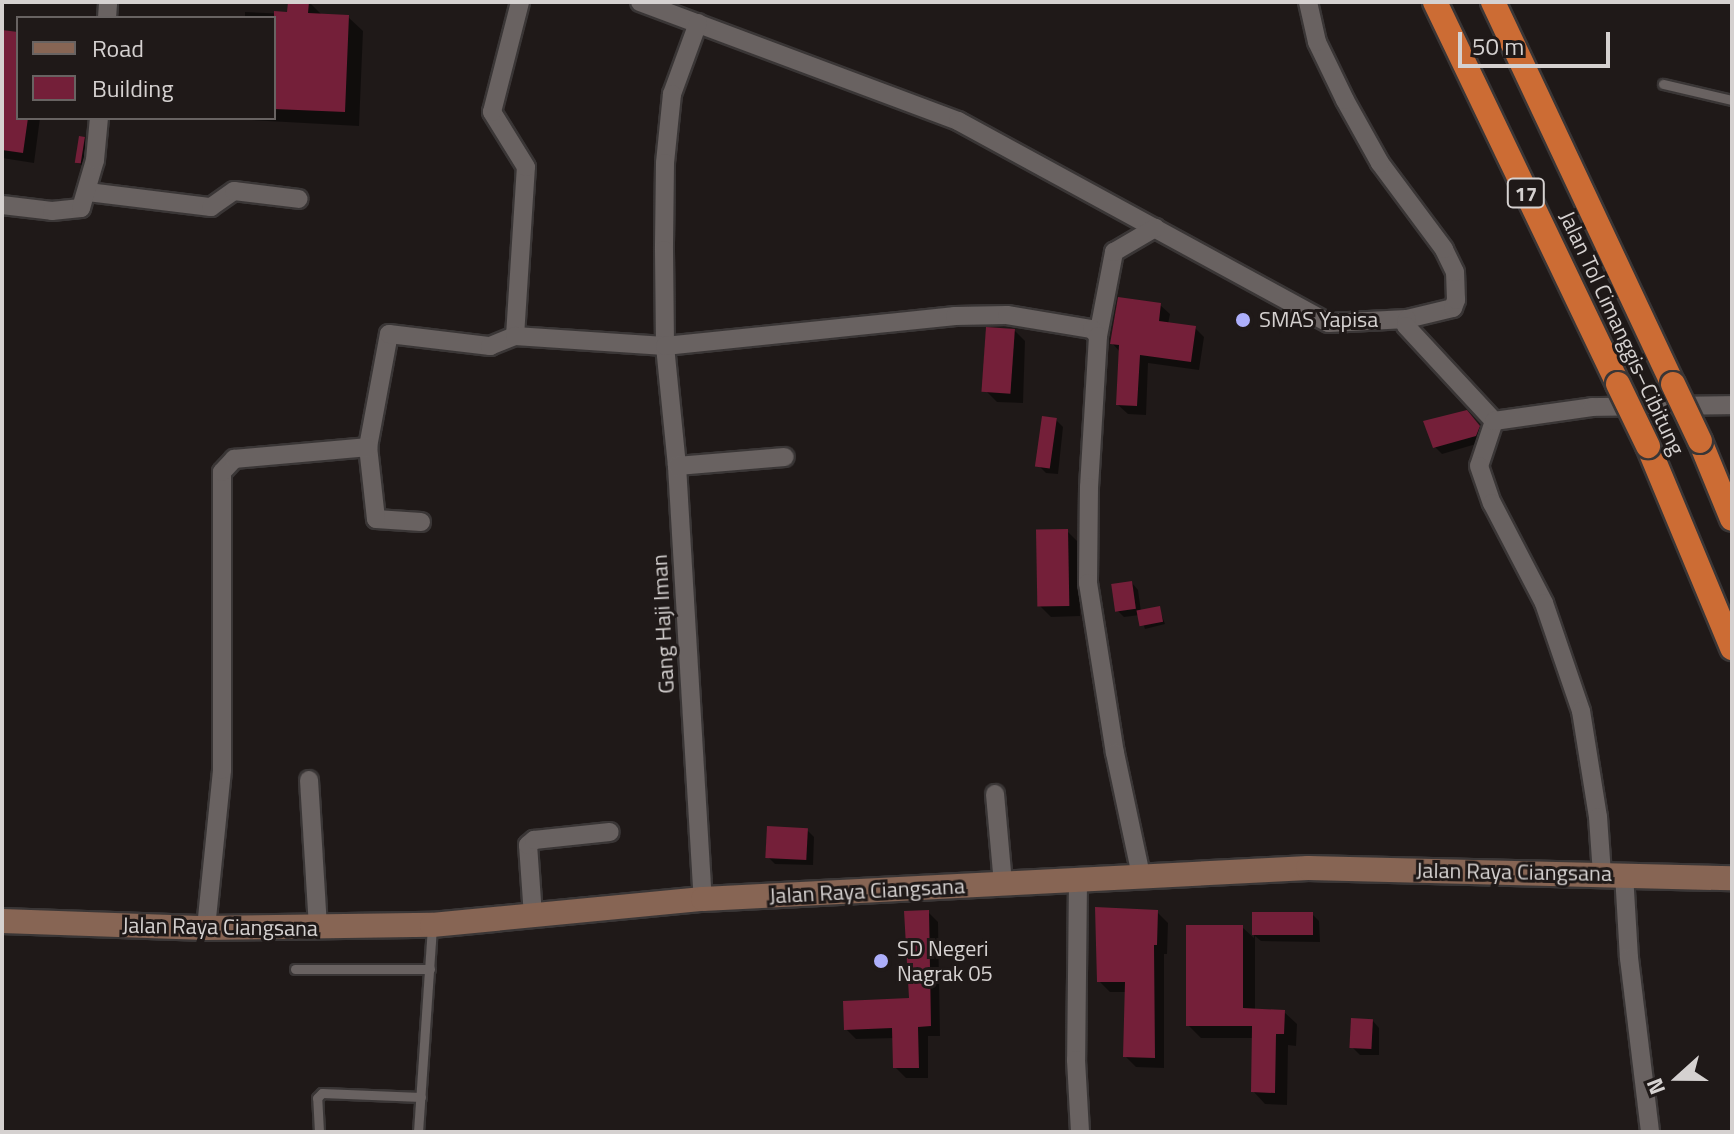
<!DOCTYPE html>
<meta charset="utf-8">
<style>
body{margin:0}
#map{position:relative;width:1734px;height:1134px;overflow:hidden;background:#1f1918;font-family:"Titillium Web",sans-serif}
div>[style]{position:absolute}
.shadow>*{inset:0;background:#0007}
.building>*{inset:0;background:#741f39;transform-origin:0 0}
.roads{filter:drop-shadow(2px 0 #3a3636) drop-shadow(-2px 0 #3a3636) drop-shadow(0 2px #3a3636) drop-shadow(0 -2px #3a3636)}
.service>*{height:9px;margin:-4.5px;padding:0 4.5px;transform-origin:4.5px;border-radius:4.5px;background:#696261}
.minor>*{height:18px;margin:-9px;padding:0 9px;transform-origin:9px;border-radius:9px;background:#696261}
.secondary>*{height:24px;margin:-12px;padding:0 12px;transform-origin:12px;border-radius:12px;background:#876554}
.motorway>*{height:24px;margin:-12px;padding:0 12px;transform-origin:12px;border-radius:12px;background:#cc6c34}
.bridges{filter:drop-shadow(2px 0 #3a3636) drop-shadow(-2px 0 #3a3636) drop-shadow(0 2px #3a3636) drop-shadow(0 -2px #3a3636)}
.motorway-bridge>*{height:24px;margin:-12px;padding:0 12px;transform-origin:12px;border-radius:12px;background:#cc6c34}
.dots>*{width:22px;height:22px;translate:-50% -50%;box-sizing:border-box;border:4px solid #1f1918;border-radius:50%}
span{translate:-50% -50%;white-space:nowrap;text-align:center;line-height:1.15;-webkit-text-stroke:6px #1f1918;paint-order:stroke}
.shield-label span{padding:2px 6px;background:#1f1918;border:2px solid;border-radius:6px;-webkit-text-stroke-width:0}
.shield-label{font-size:20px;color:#d5d1d0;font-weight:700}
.poi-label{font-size:22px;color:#d5d1d0}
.left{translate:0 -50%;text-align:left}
.street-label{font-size:22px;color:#d5d1d0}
.frame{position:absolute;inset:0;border:4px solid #d5d1d0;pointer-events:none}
.legend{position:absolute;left:16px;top:16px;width:260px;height:104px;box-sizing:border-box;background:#1f1918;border:2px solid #686362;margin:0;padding:10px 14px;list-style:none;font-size:24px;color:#d5d1d0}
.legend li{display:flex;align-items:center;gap:16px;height:40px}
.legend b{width:40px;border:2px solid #686362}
.north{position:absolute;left:1638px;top:1038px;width:80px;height:80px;-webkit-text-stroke:6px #1f1918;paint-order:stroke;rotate:249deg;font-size:22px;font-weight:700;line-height:32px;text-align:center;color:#d5d1d0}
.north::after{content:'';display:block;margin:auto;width:28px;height:36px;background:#d5d1d0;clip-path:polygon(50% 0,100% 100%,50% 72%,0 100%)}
.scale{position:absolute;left:1458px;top:32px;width:152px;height:36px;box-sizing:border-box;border:4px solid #d5d1d0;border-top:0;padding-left:10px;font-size:24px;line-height:28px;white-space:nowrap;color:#d5d1d0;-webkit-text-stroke:6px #1f1918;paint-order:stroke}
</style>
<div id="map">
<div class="shadow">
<i style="clip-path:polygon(290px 2px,309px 2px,322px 15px,348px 17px,363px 31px,359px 126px,214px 118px,274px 118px,274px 18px,245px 18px,245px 12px,289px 14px)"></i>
<i style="clip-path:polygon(2px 32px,18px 34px,18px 118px,40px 118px,34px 163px,2px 158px)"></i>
<i style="clip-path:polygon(84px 138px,87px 141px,84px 166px,77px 163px)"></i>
<i style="clip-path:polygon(1160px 305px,1170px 314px,1168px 324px,1195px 328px,1204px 337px,1199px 370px,1148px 363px,1146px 415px,1128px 414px,1118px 405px,1121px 353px,1112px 343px)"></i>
<i style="clip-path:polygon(1014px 330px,1025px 341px,1023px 403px,997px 402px,986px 391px)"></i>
<i style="clip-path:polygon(1474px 419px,1485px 435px,1483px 442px,1442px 454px,1435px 447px)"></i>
<i style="clip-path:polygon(1056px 420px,1063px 427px,1058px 474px,1046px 473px,1039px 466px)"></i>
<i style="clip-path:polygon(1067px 531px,1078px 542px,1080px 616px,1051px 617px,1040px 606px)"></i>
<i style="clip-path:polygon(1132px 583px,1138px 590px,1141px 612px,1159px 608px,1165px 624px,1145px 629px,1140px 615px,1124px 617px,1117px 610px)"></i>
<i style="clip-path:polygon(807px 830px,814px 837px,813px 865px,775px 864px,768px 857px)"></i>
<i style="clip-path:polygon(928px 912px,938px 922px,940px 1036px,928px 1036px,928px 1078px,906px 1078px,895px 1067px,895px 1038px,856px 1039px,846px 1029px,911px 1000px)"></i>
<i style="clip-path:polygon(1157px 912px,1168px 923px,1167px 954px,1164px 954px,1164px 1068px,1136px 1067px,1125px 1056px,1127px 992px,1110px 992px,1099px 981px)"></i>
<i style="clip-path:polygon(1254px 914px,1312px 914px,1319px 921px,1320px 942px,1261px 941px,1255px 936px,1255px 1010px,1284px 1012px,1297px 1024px,1296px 1046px,1288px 1045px,1287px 1105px,1265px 1104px,1253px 1091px,1254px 1038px,1201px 1038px,1188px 1025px,1242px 927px,1254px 938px)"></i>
<i style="clip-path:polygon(1373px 1021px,1379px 1028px,1379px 1055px,1360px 1055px,1353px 1048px)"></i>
</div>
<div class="building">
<i style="clip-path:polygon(288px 2px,309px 2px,308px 13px,349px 15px,345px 112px,274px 109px,274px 11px,287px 12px)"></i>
<i style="clip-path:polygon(2px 30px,18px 32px,18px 118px,28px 118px,23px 153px,2px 150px)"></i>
<i style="left:79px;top:136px;width:6px;height:27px;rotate:9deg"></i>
<i style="clip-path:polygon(1118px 297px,1161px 303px,1159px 321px,1196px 326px,1191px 362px,1140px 355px,1137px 406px,1116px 405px,1119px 345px,1110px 344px)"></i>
<i style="left:986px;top:327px;width:29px;height:65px;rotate:4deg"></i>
<i style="clip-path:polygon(1467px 410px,1480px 426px,1476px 436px,1433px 448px,1423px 421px)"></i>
<i style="left:1042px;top:416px;width:15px;height:51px;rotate:8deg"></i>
<i style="left:1068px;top:529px;width:77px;height:32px;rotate:89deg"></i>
<i style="left:1132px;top:581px;width:28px;height:21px;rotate:82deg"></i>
<i style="left:1160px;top:606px;width:16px;height:24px;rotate:79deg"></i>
<i style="left:767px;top:826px;width:41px;height:32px;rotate:3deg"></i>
<i style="clip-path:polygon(1095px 907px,1158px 910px,1157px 945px,1154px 945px,1155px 1058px,1123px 1057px,1125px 982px,1097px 982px)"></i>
<i style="clip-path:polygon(929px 910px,931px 1026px,918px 1027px,919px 1068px,893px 1068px,892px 1028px,844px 1030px,843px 1001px,909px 998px,904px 911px)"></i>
<i style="left:1252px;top:912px;width:61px;height:23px"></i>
<i style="clip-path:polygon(1186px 925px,1243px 925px,1243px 1008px,1285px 1010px,1284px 1034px,1276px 1034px,1275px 1093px,1251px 1092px,1252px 1026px,1186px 1026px)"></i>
<i style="left:1351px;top:1018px;width:22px;height:30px;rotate:3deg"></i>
</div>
<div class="roads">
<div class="service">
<i style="left:1663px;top:84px;width:71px;rotate:13.1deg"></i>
<i style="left:295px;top:969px;width:135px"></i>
<i style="left:319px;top:1132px;width:34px;rotate:-93deg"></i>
<i style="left:317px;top:1098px;width:7px;rotate:-45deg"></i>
<i style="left:322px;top:1093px;width:99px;rotate:2.3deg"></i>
<i style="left:418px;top:1132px;width:204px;rotate:-86.1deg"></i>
</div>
<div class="minor">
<i style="left:640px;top:2px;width:340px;rotate:20.5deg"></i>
<i style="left:958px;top:121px;width:422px;rotate:28.6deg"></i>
<i style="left:1329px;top:323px;width:78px;rotate:-2.9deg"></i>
<i style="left:1407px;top:319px;width:47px;rotate:-13.4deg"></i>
<i style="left:1453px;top:308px;width:9px;rotate:-69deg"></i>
<i style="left:1456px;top:300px;width:28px;rotate:-92deg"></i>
<i style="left:1455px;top:272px;width:25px;rotate:-116deg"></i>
<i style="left:1444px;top:249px;width:107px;rotate:-126.7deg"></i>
<i style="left:1380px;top:163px;width:72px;rotate:-119.1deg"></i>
<i style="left:1345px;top:100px;width:64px;rotate:-115.8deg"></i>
<i style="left:1317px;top:42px;width:41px;rotate:-102.7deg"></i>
<i style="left:107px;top:18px;width:16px;rotate:-86deg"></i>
<i style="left:698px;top:23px;width:76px;rotate:110.1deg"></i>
<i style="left:672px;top:94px;width:69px;rotate:95.8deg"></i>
<i style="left:665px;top:163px;width:87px;rotate:90.7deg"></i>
<i style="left:664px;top:250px;width:96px;rotate:89.4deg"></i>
<i style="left:665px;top:346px;width:121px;rotate:84.3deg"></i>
<i style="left:677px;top:466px;width:434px;rotate:86.6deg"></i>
<i style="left:88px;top:192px;width:124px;rotate:7deg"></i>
<i style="left:211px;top:207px;width:28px;rotate:-35deg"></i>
<i style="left:234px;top:191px;width:65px;rotate:7deg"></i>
<i style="left:2px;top:205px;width:50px;rotate:6.8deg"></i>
<i style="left:52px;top:211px;width:29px;rotate:-6deg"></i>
<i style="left:81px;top:208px;width:50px;rotate:-73.7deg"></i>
<i style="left:95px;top:160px;width:42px;rotate:-84.6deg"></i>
<i style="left:1407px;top:319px;width:7px;rotate:98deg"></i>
<i style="left:1406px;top:326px;width:129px;rotate:47.2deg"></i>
<i style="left:515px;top:336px;width:169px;rotate:-86.3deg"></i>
<i style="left:526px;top:167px;width:65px;rotate:-121.7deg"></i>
<i style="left:492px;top:112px;width:114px;rotate:-75.7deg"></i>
<i style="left:1098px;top:336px;width:86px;rotate:-79.2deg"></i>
<i style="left:1114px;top:252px;width:48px;rotate:-30.3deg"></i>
<i style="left:1494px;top:421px;width:47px;rotate:108.4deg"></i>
<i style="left:1479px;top:466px;width:39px;rotate:71deg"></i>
<i style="left:1492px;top:503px;width:113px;rotate:62.5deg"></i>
<i style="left:1544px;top:603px;width:114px;rotate:71.1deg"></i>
<i style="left:1581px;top:711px;width:107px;rotate:80.9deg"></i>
<i style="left:1598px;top:817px;width:57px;rotate:86deg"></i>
<i style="left:1494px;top:421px;width:99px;rotate:-8.1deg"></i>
<i style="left:1592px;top:407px;width:140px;rotate:-0.8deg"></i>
<i style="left:677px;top:466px;width:108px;rotate:-4.8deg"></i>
<i style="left:421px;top:522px;width:45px;rotate:-176.2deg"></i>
<i style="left:376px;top:519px;width:72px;rotate:-96.3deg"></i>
<i style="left:368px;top:447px;width:115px;rotate:-79.5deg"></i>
<i style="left:389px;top:334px;width:102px;rotate:6.8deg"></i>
<i style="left:490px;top:346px;width:27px;rotate:-22deg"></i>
<i style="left:515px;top:336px;width:150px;rotate:3.8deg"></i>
<i style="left:665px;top:346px;width:292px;rotate:-5.9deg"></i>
<i style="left:955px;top:316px;width:52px;rotate:-1.1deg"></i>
<i style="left:1007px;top:315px;width:86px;rotate:9.4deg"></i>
<i style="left:1092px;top:329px;width:9px;rotate:49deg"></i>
<i style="left:1098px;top:336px;width:151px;rotate:93.4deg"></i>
<i style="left:1089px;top:487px;width:96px;rotate:90.6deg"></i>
<i style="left:1088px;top:583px;width:172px;rotate:81deg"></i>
<i style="left:1115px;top:753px;width:125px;rotate:78deg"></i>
<i style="left:309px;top:780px;width:149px;rotate:86.5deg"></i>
<i style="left:995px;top:794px;width:90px;rotate:84.9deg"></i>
<i style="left:1624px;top:874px;width:84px;rotate:86.6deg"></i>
<i style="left:1629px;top:958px;width:175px;rotate:83.1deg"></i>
<i style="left:1078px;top:880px;width:180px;rotate:90.6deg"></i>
<i style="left:1076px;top:1060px;width:72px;rotate:86.8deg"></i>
<i style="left:533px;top:916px;width:71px;rotate:-94deg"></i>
<i style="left:528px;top:845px;width:8px;rotate:-40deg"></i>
<i style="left:534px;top:840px;width:76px;rotate:-6deg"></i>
<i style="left:206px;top:928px;width:159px;rotate:-84.2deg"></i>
<i style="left:222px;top:770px;width:298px;rotate:-90deg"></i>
<i style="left:222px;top:472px;width:18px;rotate:-47deg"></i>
<i style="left:234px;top:459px;width:135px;rotate:-5.1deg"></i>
</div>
<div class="secondary">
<i style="left:2px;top:921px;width:204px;rotate:2deg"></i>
<i style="left:206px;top:928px;width:226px;rotate:-0.8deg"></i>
<i style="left:432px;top:925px;width:272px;rotate:-5.5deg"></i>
<i style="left:703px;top:899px;width:606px;rotate:-2.93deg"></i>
<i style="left:1308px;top:868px;width:424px;rotate:1.4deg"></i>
</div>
<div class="motorway">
<i style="left:1435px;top:2px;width:424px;rotate:64.4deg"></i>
<i style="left:1493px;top:2px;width:422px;rotate:64.8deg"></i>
<i style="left:1700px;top:441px;width:84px;rotate:67.7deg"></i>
<i style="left:1648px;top:446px;width:219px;rotate:67.4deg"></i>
</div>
</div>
<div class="bridges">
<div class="motorway-bridge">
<i style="left:1618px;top:384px;width:69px;rotate:64.2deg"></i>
<i style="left:1673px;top:384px;width:63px;rotate:64.7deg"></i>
</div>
</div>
<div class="dots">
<i style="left:1243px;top:320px;background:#adaffb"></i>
<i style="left:881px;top:961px;background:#adaffb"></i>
</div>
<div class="shield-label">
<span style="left:1526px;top:193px">17</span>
</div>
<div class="poi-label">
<span class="left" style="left:1259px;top:320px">SMAS Yapisa</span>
<span class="left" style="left:897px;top:961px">SD Negeri<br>Nagrak 05</span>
</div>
<div class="street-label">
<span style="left:1622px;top:333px;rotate:65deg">Jalan Tol Cimanggis–Cibitung</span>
<span style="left:663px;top:624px;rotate:-93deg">Gang Haji Iman</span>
<span style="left:1514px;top:872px;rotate:1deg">Jalan Raya Ciangsana</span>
<span style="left:867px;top:891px;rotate:-3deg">Jalan Raya Ciangsana</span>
<span style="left:220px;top:927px;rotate:1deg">Jalan Raya Ciangsana</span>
</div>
<div class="frame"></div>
<ul class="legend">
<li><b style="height:10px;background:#876554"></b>Road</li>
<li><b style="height:22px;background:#741f39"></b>Building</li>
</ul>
<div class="north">N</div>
<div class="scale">50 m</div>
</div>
